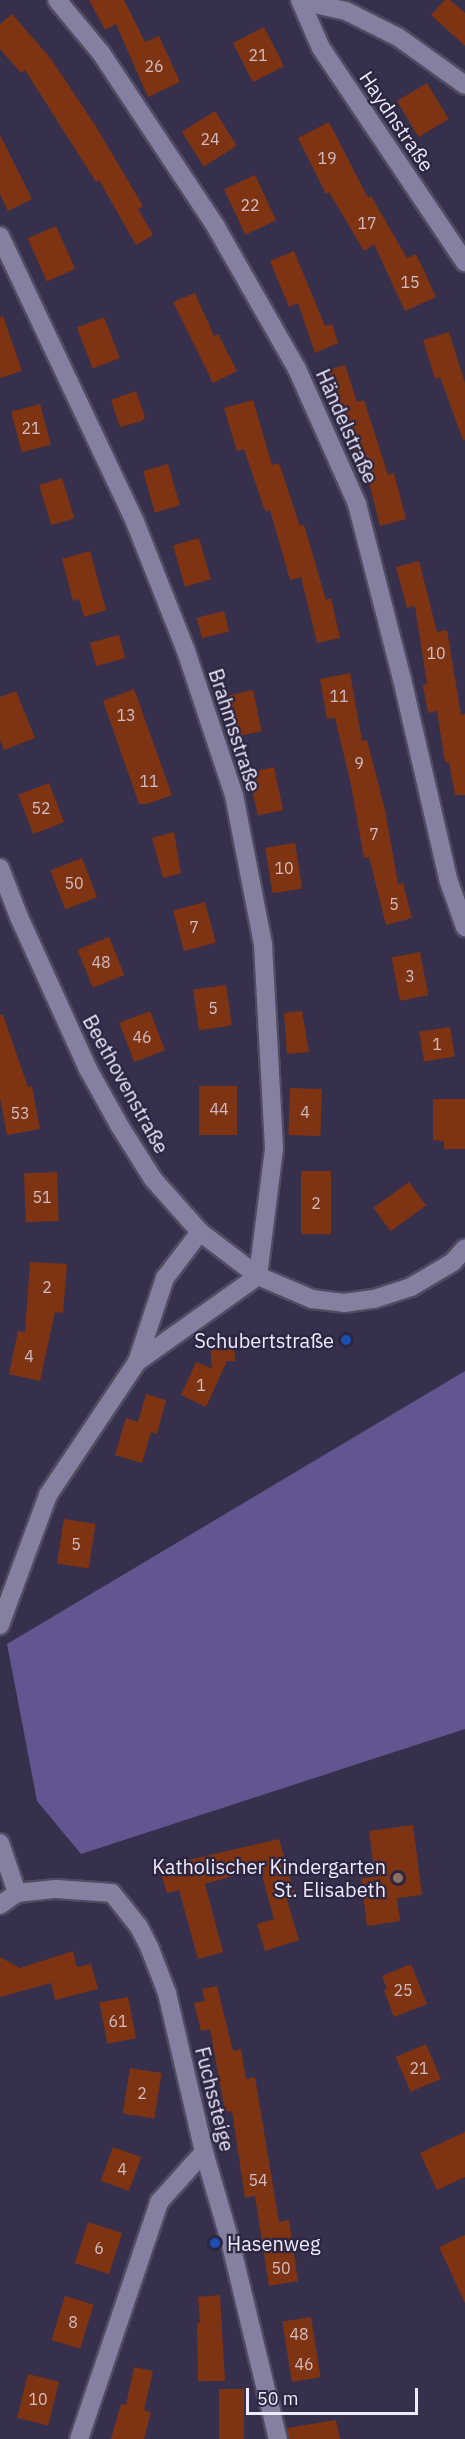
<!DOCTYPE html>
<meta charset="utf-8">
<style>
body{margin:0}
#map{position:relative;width:465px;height:2439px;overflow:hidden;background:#36304c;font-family:"IBM Plex Sans",sans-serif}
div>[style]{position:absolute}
.green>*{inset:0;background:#625590}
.building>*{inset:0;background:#7e3413;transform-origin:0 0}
.roads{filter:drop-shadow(2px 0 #504b62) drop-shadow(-2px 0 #504b62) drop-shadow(0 2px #504b62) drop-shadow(0 -2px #504b62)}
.minor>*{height:18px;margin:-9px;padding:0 9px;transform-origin:9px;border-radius:9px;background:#8680a0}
.dots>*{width:16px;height:16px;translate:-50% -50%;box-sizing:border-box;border:3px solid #2c2641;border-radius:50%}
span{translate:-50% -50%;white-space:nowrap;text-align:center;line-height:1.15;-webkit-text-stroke:4.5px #2c2641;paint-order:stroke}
.number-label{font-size:16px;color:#d2bdc2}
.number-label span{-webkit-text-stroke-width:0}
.street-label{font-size:20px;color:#eeebfd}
.poi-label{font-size:20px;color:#eeebfd}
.right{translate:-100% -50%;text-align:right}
.left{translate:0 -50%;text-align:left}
.scale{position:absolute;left:246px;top:2388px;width:172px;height:27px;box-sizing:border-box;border:3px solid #eeebfd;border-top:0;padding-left:8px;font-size:18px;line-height:21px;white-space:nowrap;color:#eeebfd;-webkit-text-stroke:4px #2c2641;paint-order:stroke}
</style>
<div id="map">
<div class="green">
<i style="clip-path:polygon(465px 1371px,465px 1729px,81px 1854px,37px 1801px,7px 1644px)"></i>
</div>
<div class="building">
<i style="clip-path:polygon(89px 0,124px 0,145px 42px,159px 36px,180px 82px,148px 97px,116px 24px,105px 30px)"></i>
<i style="clip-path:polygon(445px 0,450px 0,465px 13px,465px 46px,431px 15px)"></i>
<i style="clip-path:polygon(12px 14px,51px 59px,95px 125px,143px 206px,138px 209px,153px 235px,136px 245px,99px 180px,96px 182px,25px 70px,21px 73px,0 49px,0 24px)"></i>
<i style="left:264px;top:27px;width:44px;height:35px;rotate:63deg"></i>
<i style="left:427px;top:83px;width:42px;height:35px;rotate:59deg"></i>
<i style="left:215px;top:111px;width:41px;height:39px;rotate:58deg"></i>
<i style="clip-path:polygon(329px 122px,368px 198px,371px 196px,407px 258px,416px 254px,436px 297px,405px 311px,374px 244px,364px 251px,329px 192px,326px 194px,298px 138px)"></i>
<i style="clip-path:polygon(0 135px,32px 199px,8px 211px,0 194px)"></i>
<i style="left:255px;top:175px;width:50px;height:34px;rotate:65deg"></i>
<i style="left:56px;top:226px;width:47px;height:31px;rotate:66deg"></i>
<i style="clip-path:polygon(294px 251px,325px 326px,332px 324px,338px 343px,315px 353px,298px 303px,289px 307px,270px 261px)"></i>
<i style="clip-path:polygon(195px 293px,214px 336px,218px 334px,237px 371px,213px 383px,173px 302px)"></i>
<i style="clip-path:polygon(3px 316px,22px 371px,0 378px,0 317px)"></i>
<i style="left:104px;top:317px;width:44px;height:29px;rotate:69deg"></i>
<i style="clip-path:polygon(449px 332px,465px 383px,465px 440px,463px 440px,440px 377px,435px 379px,423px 340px)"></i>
<i style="clip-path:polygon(345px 365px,357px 402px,364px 400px,388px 475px,394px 473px,406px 519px,380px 526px,361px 450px,354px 452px,328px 370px)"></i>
<i style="clip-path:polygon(136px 391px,145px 417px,142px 421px,120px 427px,111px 400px)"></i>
<i style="clip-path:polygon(253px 400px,272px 465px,279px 463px,300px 526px,304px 525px,326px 600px,331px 598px,340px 638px,317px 643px,301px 577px,290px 580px,270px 510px,265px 511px,244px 449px,237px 451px,224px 408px)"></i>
<i style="left:40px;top:404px;width:42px;height:30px;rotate:75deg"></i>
<i style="left:168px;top:464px;width:43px;height:26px;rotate:74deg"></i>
<i style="left:62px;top:478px;width:42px;height:24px;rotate:73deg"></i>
<i style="left:199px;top:538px;width:43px;height:27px;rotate:74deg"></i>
<i style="clip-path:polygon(90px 551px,106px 610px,84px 617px,79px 599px,73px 601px,62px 559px)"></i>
<i style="clip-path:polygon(419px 561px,437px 632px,447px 630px,461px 715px,465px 714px,465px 795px,455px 795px,449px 762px,445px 762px,437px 711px,428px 713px,423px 685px,427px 684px,415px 606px,407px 608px,396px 567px)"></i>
<i style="left:224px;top:611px;width:21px;height:28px;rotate:76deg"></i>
<i style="left:119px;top:635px;width:24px;height:30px;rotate:75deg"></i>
<i style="clip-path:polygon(350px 673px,362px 741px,367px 740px,385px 810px,398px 884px,403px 883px,412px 918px,386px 925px,369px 857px,364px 858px,351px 785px,335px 718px,327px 719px,320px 679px)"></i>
<i style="clip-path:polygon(134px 689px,172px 795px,147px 804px,139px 804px,103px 701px)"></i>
<i style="left:253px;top:690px;width:42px;height:26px;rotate:78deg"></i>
<i style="clip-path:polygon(16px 691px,35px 738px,4px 750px,0 740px,0 697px)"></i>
<i style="left:274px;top:767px;width:44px;height:26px;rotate:78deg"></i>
<i style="left:49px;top:783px;width:42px;height:33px;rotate:69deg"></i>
<i style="clip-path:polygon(174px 832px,181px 873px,163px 878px,152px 838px)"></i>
<i style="left:295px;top:843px;width:46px;height:30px;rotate:81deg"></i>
<i style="left:82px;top:858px;width:42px;height:34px;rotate:69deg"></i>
<i style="left:205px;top:902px;width:42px;height:33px;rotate:75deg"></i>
<i style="left:109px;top:937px;width:41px;height:34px;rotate:68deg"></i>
<i style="left:420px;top:952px;width:44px;height:29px;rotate:79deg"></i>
<i style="left:226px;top:985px;width:41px;height:33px;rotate:82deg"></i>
<i style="left:150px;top:1011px;width:42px;height:33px;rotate:69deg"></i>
<i style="clip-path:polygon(302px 1011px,309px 1052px,287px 1054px,284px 1013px)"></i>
<i style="clip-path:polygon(0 1015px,3px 1015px,28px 1087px,32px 1086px,40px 1129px,7px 1135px,0 1098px)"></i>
<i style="left:450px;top:1027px;width:30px;height:31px;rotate:81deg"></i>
<i style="left:199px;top:1086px;width:38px;height:49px"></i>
<i style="left:290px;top:1088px;width:32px;height:47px;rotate:2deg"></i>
<i style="clip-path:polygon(433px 1099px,465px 1099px,465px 1149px,444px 1149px,444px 1141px,433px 1140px)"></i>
<i style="left:301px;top:1171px;width:30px;height:63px"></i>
<i style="left:57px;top:1172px;width:49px;height:33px;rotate:88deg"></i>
<i style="left:409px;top:1182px;width:29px;height:44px;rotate:54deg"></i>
<i style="clip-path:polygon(30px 1262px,67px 1264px,63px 1313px,55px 1312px,40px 1381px,9px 1374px,18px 1331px,25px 1332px)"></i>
<i style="clip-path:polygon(234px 1341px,235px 1361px,227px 1361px,206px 1407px,181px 1395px,196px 1362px,212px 1369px,210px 1344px)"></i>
<i style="clip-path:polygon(146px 1394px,166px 1400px,157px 1434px,151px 1432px,142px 1463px,115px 1455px,126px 1418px,138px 1422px)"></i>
<i style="left:64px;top:1519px;width:32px;height:45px;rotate:9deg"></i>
<i style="clip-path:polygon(413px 1825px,422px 1895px,397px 1898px,400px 1921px,367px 1926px,361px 1878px,375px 1877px,369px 1831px)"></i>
<i style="clip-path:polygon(279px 1839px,296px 1898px,287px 1900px,299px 1940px,265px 1951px,257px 1924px,274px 1919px,260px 1868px,205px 1884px,223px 1952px,198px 1959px,179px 1890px,167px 1893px,159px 1867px)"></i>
<i style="clip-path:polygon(73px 1951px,77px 1967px,91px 1964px,98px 1989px,55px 2000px,51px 1983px,0 1997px,0 1957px,20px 1968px)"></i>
<i style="clip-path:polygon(411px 1964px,427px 2004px,394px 2017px,384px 1990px,387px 1989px,382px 1976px)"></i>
<i style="clip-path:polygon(217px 1986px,233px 2051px,241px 2049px,246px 2079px,255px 2077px,279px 2222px,289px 2220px,298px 2281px,269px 2286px,255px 2196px,245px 2198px,232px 2111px,225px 2112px,210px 2029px,201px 2031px,194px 2003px,205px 2001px,202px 1989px)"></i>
<i style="left:128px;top:1997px;width:42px;height:29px;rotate:79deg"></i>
<i style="left:426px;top:2044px;width:38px;height:33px;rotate:67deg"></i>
<i style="left:130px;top:2068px;width:32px;height:46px;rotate:9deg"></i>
<i style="clip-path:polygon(465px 2132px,465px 2177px,437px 2190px,420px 2153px)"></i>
<i style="left:113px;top:2147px;width:30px;height:36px;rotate:20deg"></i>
<i style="left:88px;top:2222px;width:36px;height:43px;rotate:18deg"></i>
<i style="clip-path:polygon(465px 2235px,465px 2303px,439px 2247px)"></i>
<i style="clip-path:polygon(220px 2295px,225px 2381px,198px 2381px,197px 2323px,200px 2323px,198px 2297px)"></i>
<i style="left:65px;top:2296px;width:30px;height:46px;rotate:17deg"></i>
<i style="left:311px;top:2317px;width:61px;height:29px;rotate:81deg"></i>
<i style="clip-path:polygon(134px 2367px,153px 2371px,144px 2410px,151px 2412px,144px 2439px,111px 2439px,121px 2404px,126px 2405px)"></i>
<i style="left:28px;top:2374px;width:32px;height:45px;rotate:14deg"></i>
<i style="left:219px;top:2389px;width:25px;height:50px"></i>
<i style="clip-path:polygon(336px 2420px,340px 2439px,289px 2439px,287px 2428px)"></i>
</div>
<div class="roads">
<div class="minor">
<i style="left:57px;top:0;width:69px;rotate:50.3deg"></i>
<i style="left:101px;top:53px;width:209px;rotate:56.5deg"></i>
<i style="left:216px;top:227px;width:163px;rotate:60.3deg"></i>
<i style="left:297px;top:369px;width:148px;rotate:66deg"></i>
<i style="left:357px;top:504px;width:181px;rotate:75.6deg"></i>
<i style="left:402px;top:679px;width:208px;rotate:77deg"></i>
<i style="left:449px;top:882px;width:48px;rotate:70.4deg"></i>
<i style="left:300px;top:0;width:52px;rotate:66.4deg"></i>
<i style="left:321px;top:48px;width:258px;rotate:56.1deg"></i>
<i style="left:301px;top:1px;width:46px;rotate:12.5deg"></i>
<i style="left:346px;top:11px;width:58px;rotate:26.6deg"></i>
<i style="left:398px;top:37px;width:82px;rotate:35.6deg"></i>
<i style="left:0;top:236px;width:316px;rotate:64.7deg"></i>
<i style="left:135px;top:522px;width:139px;rotate:68.4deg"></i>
<i style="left:186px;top:651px;width:152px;rotate:71.6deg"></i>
<i style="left:234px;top:795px;width:152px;rotate:79deg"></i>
<i style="left:263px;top:944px;width:205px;rotate:86.9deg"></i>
<i style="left:274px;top:1149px;width:128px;rotate:97.2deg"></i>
<i style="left:258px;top:1276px;width:148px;rotate:144.6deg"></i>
<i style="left:137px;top:1362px;width:160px;rotate:123.8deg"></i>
<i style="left:48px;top:1495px;width:139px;rotate:110.3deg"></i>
<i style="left:0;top:868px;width:53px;rotate:68.8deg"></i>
<i style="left:19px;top:917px;width:167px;rotate:65.6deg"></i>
<i style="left:88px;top:1069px;width:64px;rotate:61deg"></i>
<i style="left:119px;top:1125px;width:64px;rotate:57.8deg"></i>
<i style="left:153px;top:1179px;width:71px;rotate:48.4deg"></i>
<i style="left:200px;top:1232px;width:73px;rotate:37.2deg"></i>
<i style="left:258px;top:1276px;width:59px;rotate:23.1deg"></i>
<i style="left:312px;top:1299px;width:32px;rotate:7deg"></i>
<i style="left:344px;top:1303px;width:30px;rotate:-8deg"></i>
<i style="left:374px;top:1299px;width:39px;rotate:-18deg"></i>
<i style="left:411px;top:1287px;width:49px;rotate:-30.8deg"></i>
<i style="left:453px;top:1262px;width:18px;rotate:-49deg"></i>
<i style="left:137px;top:1362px;width:89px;rotate:-71.6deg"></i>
<i style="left:165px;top:1278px;width:58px;rotate:-52.7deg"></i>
<i style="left:0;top:1843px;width:53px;rotate:71.2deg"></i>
<i style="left:0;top:1905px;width:21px;rotate:-35deg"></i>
<i style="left:17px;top:1893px;width:39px;rotate:-6deg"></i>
<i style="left:56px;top:1889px;width:56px;rotate:4.1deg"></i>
<i style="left:112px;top:1893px;width:43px;rotate:51.5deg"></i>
<i style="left:139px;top:1927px;width:25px;rotate:63deg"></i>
<i style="left:150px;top:1949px;width:47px;rotate:68.9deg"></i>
<i style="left:167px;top:1993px;width:163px;rotate:76.9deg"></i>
<i style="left:204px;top:2152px;width:93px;rotate:73.7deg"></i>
<i style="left:230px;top:2241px;width:204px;rotate:76.4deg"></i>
<i style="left:79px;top:2439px;width:250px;rotate:-71.3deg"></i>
<i style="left:159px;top:2202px;width:67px;rotate:-48deg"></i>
</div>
</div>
<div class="dots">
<i style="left:346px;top:1340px;background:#1a4fb4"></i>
<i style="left:398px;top:1878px;background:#8d6e63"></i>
<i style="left:215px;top:2243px;background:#1a4fb4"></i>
</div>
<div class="number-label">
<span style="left:258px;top:55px">21</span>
<span style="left:154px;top:66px">26</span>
<span style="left:210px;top:139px">24</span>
<span style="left:327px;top:158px">19</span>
<span style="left:250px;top:205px">22</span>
<span style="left:367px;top:223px">17</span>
<span style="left:410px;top:282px">15</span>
<span style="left:31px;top:428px">21</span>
<span style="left:436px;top:653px">10</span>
<span style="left:339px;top:696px">11</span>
<span style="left:126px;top:715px">13</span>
<span style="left:359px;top:763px">9</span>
<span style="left:149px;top:781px">11</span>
<span style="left:41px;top:808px">52</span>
<span style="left:374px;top:834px">7</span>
<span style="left:284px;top:868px">10</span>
<span style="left:74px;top:883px">50</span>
<span style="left:394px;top:904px">5</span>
<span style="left:194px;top:927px">7</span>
<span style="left:101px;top:962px">48</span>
<span style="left:410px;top:976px">3</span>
<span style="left:213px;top:1008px">5</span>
<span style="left:142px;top:1037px">46</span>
<span style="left:437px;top:1044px">1</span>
<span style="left:219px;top:1109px">44</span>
<span style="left:305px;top:1112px">4</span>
<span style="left:20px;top:1113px">53</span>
<span style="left:42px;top:1197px">51</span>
<span style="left:316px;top:1203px">2</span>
<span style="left:47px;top:1287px">2</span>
<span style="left:29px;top:1356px">4</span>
<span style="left:201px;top:1385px">1</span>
<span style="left:76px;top:1544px">5</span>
<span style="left:403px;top:1990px">25</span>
<span style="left:118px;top:2021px">61</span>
<span style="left:419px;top:2068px">21</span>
<span style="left:142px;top:2093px">2</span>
<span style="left:122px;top:2169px">4</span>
<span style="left:258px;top:2180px">54</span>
<span style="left:99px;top:2248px">6</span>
<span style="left:281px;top:2268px">50</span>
<span style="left:73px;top:2322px">8</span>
<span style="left:299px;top:2334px">48</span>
<span style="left:304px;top:2364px">46</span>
<span style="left:38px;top:2399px">10</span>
</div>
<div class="street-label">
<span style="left:397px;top:121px;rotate:56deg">Haydnstraße</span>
<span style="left:347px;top:426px;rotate:66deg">Händelstraße</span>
<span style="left:235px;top:730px;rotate:72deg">Brahmsstraße</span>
<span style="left:126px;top:1084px;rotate:61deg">Beethovenstraße</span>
<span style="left:215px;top:2099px;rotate:76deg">Fuchssteige</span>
</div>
<div class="poi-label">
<span class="right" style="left:334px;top:1340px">Schubertstraße</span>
<span class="right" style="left:386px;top:1878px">Katholischer Kindergarten<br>St. Elisabeth</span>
<span class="left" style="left:227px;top:2243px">Hasenweg</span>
</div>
<div class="scale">50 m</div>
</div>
